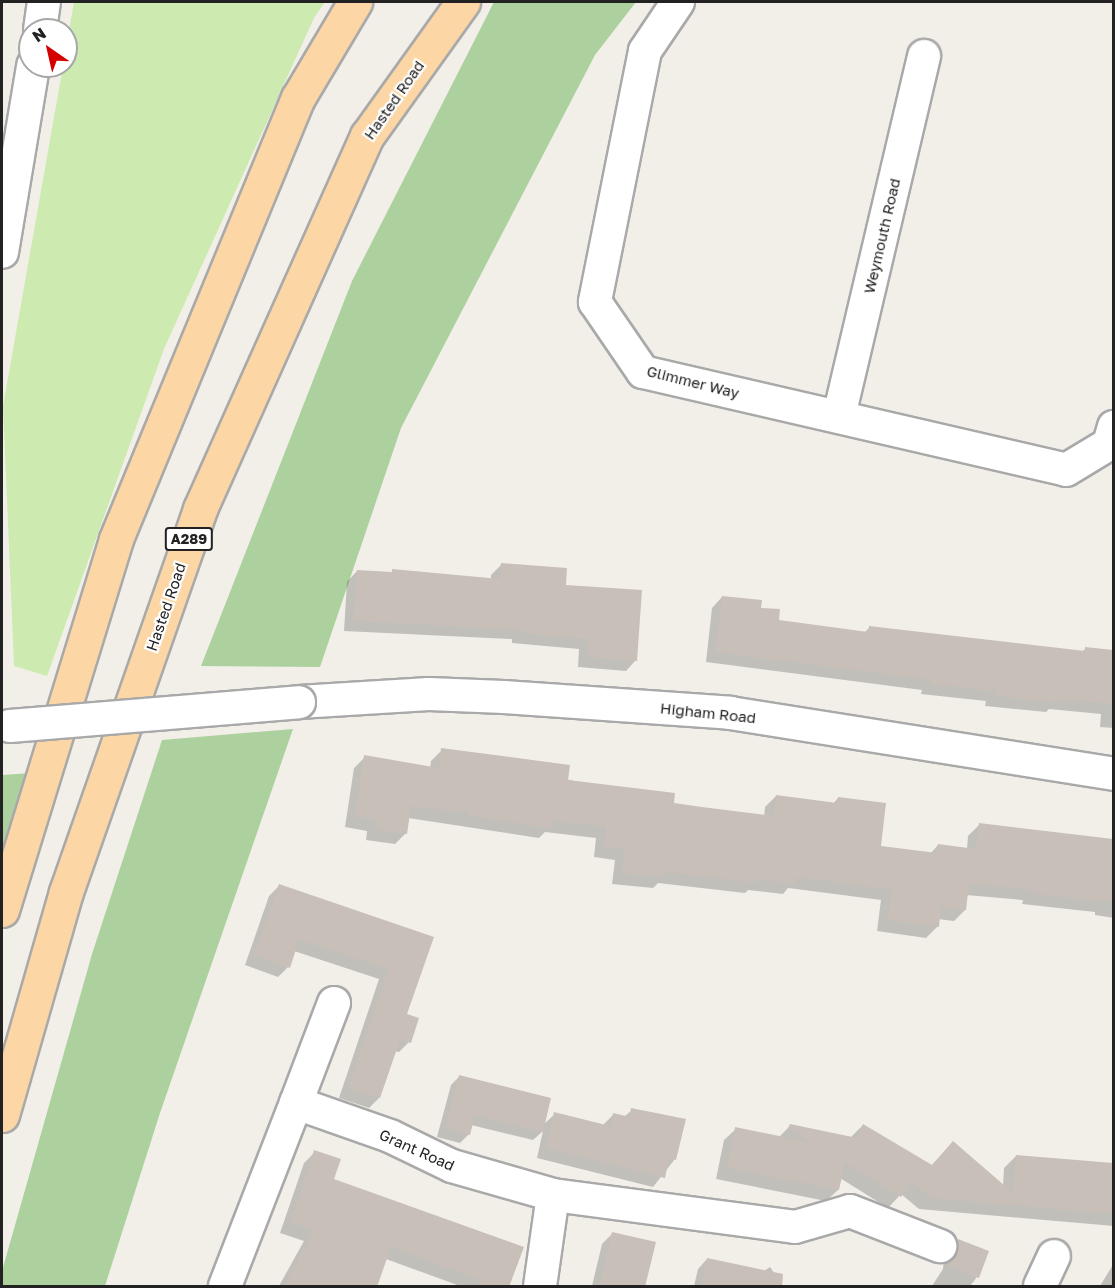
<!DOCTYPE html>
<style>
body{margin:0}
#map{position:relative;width:1115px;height:1288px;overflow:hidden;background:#f2efe9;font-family:"Golos Text",sans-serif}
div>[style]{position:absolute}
.grass>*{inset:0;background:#cdebb0}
.forest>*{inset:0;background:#add19e}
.shadow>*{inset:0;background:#0003}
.building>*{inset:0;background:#c7bfb8}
.roads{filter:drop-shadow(2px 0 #a9a9a9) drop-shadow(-2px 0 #a9a9a9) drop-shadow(0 2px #a9a9a9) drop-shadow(0 -2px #a9a9a9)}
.street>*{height:32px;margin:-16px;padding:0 16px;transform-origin:16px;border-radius:16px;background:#fff}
.primary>*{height:33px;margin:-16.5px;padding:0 16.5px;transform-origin:16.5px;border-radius:16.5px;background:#fcd6a4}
.bridges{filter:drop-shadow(2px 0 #a9a9a9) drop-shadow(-2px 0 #a9a9a9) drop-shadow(0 2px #a9a9a9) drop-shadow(0 -2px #a9a9a9)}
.street-bridge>*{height:32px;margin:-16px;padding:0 16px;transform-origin:16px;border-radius:16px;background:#fff}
span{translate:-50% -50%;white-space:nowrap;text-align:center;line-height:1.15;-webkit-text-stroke:4.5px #fff;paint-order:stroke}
.shield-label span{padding:2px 4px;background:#fff;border:2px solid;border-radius:4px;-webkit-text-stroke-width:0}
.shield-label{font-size:14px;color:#222;font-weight:700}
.street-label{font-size:15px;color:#222}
.frame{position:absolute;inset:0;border:3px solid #222;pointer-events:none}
.north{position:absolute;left:18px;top:18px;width:60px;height:60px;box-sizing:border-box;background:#fff;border:2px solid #a7a7a7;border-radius:50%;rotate:326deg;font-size:16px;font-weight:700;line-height:24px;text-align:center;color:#222}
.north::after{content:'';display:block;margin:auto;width:21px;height:27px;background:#d40000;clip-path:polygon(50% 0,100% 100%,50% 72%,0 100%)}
</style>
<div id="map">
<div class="grass">
<i style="clip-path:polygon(74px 2px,325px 2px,314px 18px,164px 349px,47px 676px,14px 666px,3px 406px,63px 66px,66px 66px,66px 47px)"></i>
</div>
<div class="forest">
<i style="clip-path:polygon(494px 2px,636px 2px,595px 55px,401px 428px,320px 667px,201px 666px,352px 281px)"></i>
<i style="clip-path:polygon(293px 729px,160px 1113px,105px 1286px,2px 1286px,2px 1271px,92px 954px,162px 740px)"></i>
<i style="clip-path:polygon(31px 773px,2px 865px,2px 775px)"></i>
</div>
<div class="shadow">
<i style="clip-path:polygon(502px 564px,564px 586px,636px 660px,626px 671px,578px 667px,579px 649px,512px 643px,512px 639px,344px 631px,347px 582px,357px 571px,390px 573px,393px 571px,491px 580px,491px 575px)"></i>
<i style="clip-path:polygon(722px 597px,759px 609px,777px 621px,864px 633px,869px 628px,1082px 652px,1086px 648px,1114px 665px,1114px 728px,1100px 727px,1101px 714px,1049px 709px,1046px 712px,985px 706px,986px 701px,921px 694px,922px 690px,706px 662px,712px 608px)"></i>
<i style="clip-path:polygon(442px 750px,672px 804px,764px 817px,765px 807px,776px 796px,833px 804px,838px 798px,879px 848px,930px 854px,938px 845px,967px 849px,968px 836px,979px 825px,1114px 840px,1114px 918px,1095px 915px,1095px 912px,1022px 904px,1023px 900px,966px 895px,965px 910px,954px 921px,938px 919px,937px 927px,926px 938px,877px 931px,881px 900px,788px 888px,783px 894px,748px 890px,745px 893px,658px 883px,653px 888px,612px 884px,615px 860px,594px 857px,596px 838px,545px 832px,539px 838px,408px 818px,406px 833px,395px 844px,366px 840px,367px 831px,345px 827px,354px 768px,365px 757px,430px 768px,431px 761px)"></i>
<i style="clip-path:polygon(279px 886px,432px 938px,406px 1015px,409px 1042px,399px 1052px,394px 1051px,379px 1098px,369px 1108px,339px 1098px,379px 979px,294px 951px,288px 967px,278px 977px,245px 965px,269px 896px)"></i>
<i style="clip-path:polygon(459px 1077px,543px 1125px,555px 1114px,602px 1126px,613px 1115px,624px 1117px,632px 1110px,675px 1159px,653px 1187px,537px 1158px,543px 1131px,533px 1140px,471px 1125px,469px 1134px,460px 1143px,437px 1137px,451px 1085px)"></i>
<i style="clip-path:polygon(863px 1125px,931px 1166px,953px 1143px,1003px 1186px,1004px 1168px,1016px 1156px,1114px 1164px,1114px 1226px,919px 1209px,901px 1194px,888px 1208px,840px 1178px,838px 1190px,826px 1201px,716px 1179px,724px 1140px,736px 1129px,779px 1137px,790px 1126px,851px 1137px)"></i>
<i style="clip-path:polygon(315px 1152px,332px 1180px,507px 1286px,460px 1286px,386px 1259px,332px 1286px,279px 1286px,304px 1241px,280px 1233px,304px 1163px)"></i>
<i style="clip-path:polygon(613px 1233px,644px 1286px,592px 1286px,602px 1244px)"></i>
<i style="clip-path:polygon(958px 1241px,977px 1277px,970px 1286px,932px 1286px,943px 1269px,944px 1255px)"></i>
<i style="clip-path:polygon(707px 1259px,764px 1271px,770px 1267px,783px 1286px,694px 1286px,698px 1269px)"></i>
<i style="clip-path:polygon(1114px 1263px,1114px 1286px,1100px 1286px)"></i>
</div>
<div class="building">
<i style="clip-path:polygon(501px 563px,567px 568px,566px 585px,642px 590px,637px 661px,587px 657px,589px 639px,521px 633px,522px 630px,353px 621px,357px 570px,392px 572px,392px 569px,500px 579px)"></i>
<i style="clip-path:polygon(722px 596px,762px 600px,761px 608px,780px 609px,779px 620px,868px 632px,869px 626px,1085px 651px,1085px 647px,1113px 650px,1113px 704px,1058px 699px,1058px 703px,995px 696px,996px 691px,931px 684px,931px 680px,715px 652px)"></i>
<i style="clip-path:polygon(441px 748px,570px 765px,568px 780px,675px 793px,674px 803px,702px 807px,773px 816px,776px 795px,837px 803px,838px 797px,886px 803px,881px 846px,937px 853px,938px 844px,976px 849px,979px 823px,1113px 839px,1113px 902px,1033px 894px,1033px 890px,969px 884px,966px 910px,941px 907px,939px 927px,888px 920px,892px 890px,796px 877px,795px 884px,758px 879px,757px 883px,666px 872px,666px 877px,622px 873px,625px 849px,604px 847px,606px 827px,552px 821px,551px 828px,469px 816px,469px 813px,411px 806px,407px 834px,376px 830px,378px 820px,355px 816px,364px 755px,439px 768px)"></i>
<i style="clip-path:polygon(279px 884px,434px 937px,407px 1014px,419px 1018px,411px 1043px,400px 1040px,380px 1098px,348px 1088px,388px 969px,299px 940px,290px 968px,254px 955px)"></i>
<i style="clip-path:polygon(459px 1075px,551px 1098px,543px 1132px,475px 1115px,470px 1135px,445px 1128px)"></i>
<i style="clip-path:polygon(631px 1108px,686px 1119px,676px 1160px,669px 1158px,665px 1178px,546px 1148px,554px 1112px,610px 1126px,613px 1113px,630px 1117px)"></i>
<i style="clip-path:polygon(790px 1124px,857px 1138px,863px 1124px,932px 1165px,953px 1141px,1012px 1192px,1016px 1155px,1113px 1163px,1113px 1214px,931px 1198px,911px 1181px,901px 1197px,845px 1163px,839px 1190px,727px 1168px,735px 1127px,813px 1143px,788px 1128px)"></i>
<i style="clip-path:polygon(314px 1150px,341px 1159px,334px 1179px,524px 1247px,509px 1287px,477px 1287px,480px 1280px,391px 1247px,377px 1287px,284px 1287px,313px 1230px,290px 1222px)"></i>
<i style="clip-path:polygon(612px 1232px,656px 1242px,645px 1287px,599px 1287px)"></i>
<i style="clip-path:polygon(958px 1239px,989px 1251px,979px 1278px,947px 1266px,957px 1252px)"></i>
<i style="clip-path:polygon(707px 1258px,783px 1274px,782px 1287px,701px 1287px)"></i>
</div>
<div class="roads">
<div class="street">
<i style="left:678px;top:2px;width:59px;rotate:124deg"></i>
<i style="left:645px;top:51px;width:256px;rotate:101.3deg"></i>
<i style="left:595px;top:302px;width:85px;rotate:55.6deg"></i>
<i style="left:643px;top:372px;width:434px;rotate:13deg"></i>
<i style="left:1066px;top:470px;width:50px;rotate:-31.2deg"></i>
<i style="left:1109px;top:444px;width:18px;rotate:-74deg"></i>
<i style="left:40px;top:30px;width:28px;rotate:-82deg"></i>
<i style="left:2px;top:252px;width:189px;rotate:-80.5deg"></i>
<i style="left:839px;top:416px;width:370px;rotate:-76.7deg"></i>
<i style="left:299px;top:702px;width:130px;rotate:-3.5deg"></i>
<i style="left:429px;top:694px;width:75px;rotate:2.3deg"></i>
<i style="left:504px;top:697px;width:227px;rotate:4deg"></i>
<i style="left:730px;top:713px;width:389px;rotate:9deg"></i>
<i style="left:334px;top:1003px;width:107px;rotate:110.8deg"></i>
<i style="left:296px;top:1103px;width:100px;rotate:19.3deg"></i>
<i style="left:390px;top:1136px;width:69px;rotate:25.8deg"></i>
<i style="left:452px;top:1166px;width:105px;rotate:16deg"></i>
<i style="left:553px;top:1195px;width:92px;rotate:98.1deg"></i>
<i style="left:553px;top:1195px;width:244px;rotate:7.5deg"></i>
<i style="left:795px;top:1227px;width:57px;rotate:-16.2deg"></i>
<i style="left:850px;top:1211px;width:97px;rotate:21.3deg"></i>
<i style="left:225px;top:1286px;width:196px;rotate:-68.8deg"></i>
<i style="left:1040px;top:1286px;width:33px;rotate:-65deg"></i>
</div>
<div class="primary">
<i style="left:2px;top:910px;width:388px;rotate:-72.9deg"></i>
<i style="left:116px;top:539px;width:477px;rotate:-67.6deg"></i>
<i style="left:298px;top:98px;width:112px;rotate:-59.3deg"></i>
<i style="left:2px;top:1115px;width:232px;rotate:-74deg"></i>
<i style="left:66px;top:892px;width:406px;rotate:-70.7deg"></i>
<i style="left:200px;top:509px;width:409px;rotate:-65.9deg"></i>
<i style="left:367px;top:136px;width:165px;rotate:-54.4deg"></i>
</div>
</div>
<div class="bridges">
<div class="street-bridge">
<i style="left:10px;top:726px;width:290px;rotate:-4.7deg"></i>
</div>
</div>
<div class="shield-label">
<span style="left:189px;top:539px">A289</span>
</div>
<div class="street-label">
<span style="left:394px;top:100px;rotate:-55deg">Hasted Road</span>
<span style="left:882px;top:236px;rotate:-77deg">Weymouth Road</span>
<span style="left:693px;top:382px;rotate:14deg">Glimmer Way</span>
<span style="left:166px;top:607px;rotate:-71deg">Hasted Road</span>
<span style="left:708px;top:713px;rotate:6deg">Higham Road</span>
<span style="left:417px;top:1150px;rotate:24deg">Grant Road</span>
</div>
<div class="frame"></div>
<div class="north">N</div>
</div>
